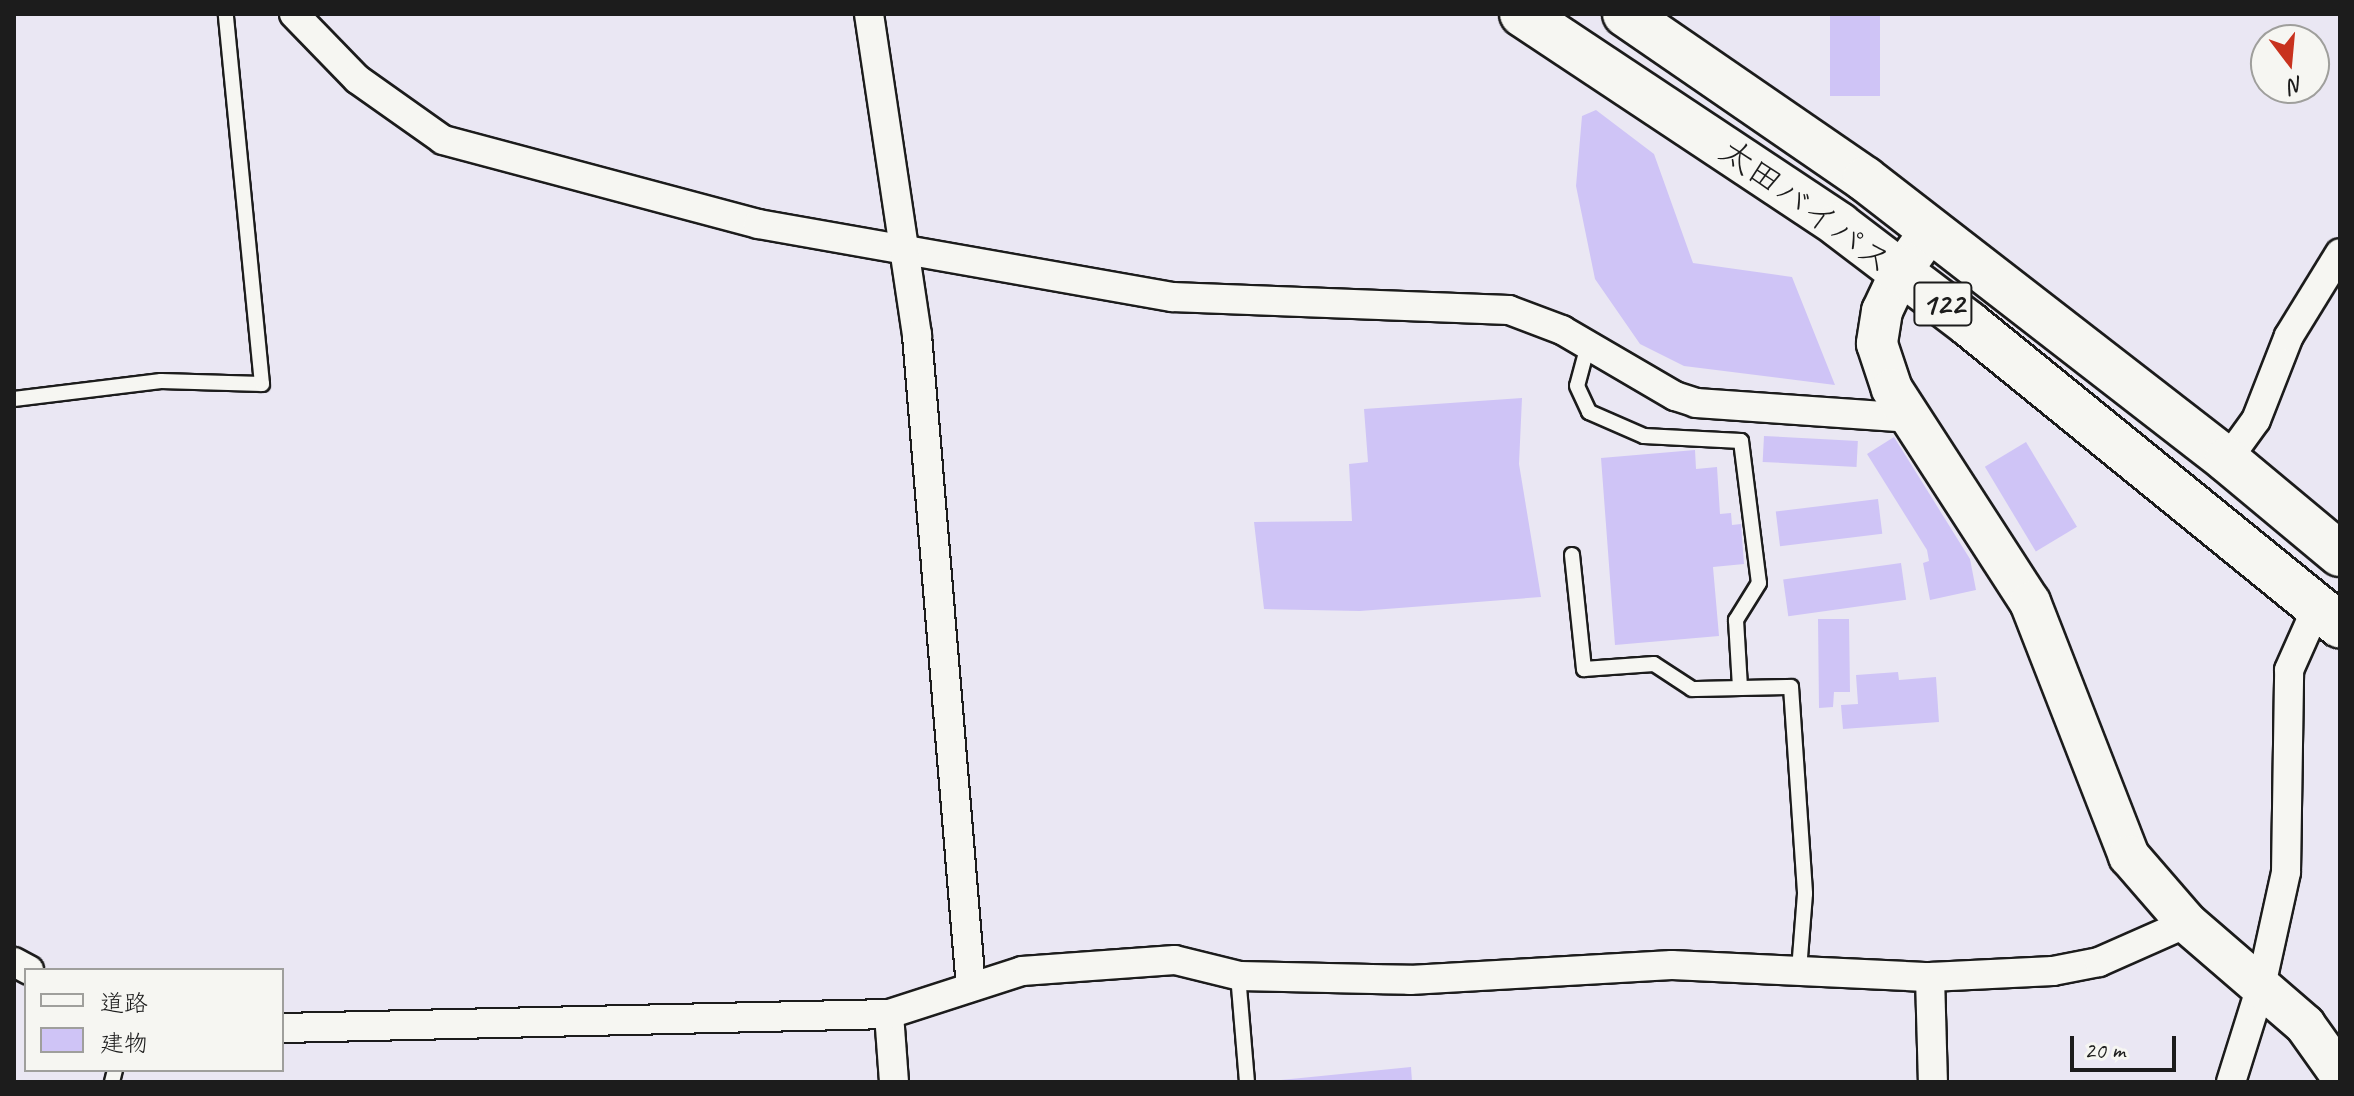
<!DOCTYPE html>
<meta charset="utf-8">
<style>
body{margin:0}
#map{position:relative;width:2354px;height:1096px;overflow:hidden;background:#eae7f3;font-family:Caveat,"Klee One",sans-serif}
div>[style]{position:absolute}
.building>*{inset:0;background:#cfc4f6;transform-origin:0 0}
.roads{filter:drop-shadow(2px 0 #1c1c1c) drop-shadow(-2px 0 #1c1c1c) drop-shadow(0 2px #1c1c1c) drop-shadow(0 -2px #1c1c1c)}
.lane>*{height:14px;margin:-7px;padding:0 7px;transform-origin:7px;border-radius:7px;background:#f6f6f2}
.street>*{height:28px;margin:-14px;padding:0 14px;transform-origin:14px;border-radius:14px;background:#f6f6f2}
.secondary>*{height:40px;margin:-20px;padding:0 20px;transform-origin:20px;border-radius:20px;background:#f6f6f2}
.highway>*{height:44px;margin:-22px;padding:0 22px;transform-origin:22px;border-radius:22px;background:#f6f6f2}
span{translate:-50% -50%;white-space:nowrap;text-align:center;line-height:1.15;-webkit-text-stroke:8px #f6f6f2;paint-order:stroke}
.shield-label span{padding:2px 6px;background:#f6f6f2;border:2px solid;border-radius:6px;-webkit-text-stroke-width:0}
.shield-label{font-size:32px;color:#1c1c1c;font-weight:700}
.street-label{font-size:34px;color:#1c1c1c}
.frame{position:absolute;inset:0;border:16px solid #1c1c1c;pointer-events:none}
.legend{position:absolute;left:24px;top:968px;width:260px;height:104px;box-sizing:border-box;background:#f6f6f2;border:2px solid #9f9f9c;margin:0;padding:10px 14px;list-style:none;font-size:24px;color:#1c1c1c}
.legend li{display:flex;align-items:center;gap:16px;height:40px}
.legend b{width:40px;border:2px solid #9f9f9c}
.north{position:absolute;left:2250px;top:24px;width:80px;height:80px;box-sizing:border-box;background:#f6f6f2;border:2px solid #9f9f9c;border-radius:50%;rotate:164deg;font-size:22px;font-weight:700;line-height:32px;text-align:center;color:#1c1c1c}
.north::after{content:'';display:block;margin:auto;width:28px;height:36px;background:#c8321e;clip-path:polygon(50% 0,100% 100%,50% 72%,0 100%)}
.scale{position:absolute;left:2070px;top:1036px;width:106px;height:36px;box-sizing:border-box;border:4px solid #1c1c1c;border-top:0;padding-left:10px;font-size:24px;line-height:28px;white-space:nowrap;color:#1c1c1c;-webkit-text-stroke:6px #f6f6f2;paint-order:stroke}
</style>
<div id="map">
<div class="building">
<i style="left:1830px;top:14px;width:50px;height:82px"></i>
<i style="clip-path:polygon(1596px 110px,1654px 154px,1693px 263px,1792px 277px,1835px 385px,1684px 366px,1640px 344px,1595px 279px,1576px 186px,1582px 116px)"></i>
<i style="clip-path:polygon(1522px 398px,1519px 464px,1541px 597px,1360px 611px,1264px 609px,1254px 522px,1352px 521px,1349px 464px,1368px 462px,1364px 409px)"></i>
<i style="left:1764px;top:436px;width:94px;height:26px;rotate:3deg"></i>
<i style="clip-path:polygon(1894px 437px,1970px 559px,1976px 590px,1930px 600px,1923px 563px,1929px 561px,1927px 550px,1867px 454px)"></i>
<i style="left:2026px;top:442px;width:99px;height:48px;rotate:59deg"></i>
<i style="clip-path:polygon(1695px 450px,1696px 469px,1717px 467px,1720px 514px,1731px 513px,1732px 525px,1741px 524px,1744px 564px,1713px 567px,1719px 636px,1615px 645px,1601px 458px)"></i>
<i style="left:1878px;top:499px;width:35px;height:103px;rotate:83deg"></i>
<i style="left:1901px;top:563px;width:37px;height:119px;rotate:82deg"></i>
<i style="clip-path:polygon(1818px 619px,1849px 619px,1850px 692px,1834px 692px,1833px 707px,1819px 708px)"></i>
<i style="clip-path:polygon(1898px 672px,1899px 680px,1936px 677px,1939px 722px,1843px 729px,1841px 705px,1858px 704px,1856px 675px)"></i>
<i style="clip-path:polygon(1411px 1067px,1412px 1082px,1281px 1082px,1281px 1080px)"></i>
</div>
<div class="roads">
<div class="lane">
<i style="left:1588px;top:345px;width:42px;rotate:105deg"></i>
<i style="left:1577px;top:386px;width:29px;rotate:65deg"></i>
<i style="left:1589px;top:412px;width:60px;rotate:23.6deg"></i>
<i style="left:1644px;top:436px;width:97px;rotate:3deg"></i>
<i style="left:1741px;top:441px;width:143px;rotate:82.8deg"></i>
<i style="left:1759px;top:583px;width:44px;rotate:121.9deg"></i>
<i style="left:1736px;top:620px;width:68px;rotate:86.6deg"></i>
<i style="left:14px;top:399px;width:148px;rotate:-7deg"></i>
<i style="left:161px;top:381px;width:101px;rotate:1.7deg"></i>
<i style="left:262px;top:384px;width:372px;rotate:-95.6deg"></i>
<i style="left:1572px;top:555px;width:115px;rotate:84deg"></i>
<i style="left:1584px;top:669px;width:70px;rotate:-4.1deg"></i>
<i style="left:1654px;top:664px;width:45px;rotate:33.3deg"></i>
<i style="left:1692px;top:689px;width:99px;rotate:-1.2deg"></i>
<i style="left:1791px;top:687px;width:207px;rotate:86.1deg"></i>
<i style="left:1805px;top:894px;width:77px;rotate:94.5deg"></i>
<i style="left:1238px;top:975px;width:107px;rotate:85.2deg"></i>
<i style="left:112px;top:1082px;width:12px;rotate:-76deg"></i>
</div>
<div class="street">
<i style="left:294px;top:14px;width:91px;rotate:45.9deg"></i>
<i style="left:357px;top:79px;width:105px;rotate:35.3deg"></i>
<i style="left:443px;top:140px;width:326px;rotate:14.9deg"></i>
<i style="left:758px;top:224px;width:420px;rotate:10deg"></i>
<i style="left:1172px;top:297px;width:337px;rotate:2.2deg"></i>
<i style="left:1509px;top:310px;width:57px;rotate:20.7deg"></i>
<i style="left:1562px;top:330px;width:131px;rotate:30.3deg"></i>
<i style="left:1675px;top:396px;width:22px;rotate:18deg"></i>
<i style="left:1696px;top:403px;width:213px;rotate:4deg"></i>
<i style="left:869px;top:14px;width:325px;rotate:81.5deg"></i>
<i style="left:917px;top:335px;width:654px;rotate:85.27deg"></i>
<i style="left:2227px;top:460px;width:49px;rotate:-54.1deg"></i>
<i style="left:2256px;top:420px;width:90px;rotate:-68.6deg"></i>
<i style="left:2289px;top:336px;width:97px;rotate:-58.4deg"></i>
<i style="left:14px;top:962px;width:17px;rotate:28deg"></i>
<i style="left:1930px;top:977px;width:105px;rotate:88.4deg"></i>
<i style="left:889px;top:1014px;width:68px;rotate:85.8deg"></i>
<i style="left:282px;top:1028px;width:607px;rotate:-1.32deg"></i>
<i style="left:889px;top:1014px;width:140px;rotate:-17.9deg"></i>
<i style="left:1022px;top:971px;width:153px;rotate:-4.1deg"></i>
<i style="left:1175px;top:960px;width:67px;rotate:13.8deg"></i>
<i style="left:1240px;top:976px;width:170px;rotate:1.3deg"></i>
<i style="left:1410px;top:980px;width:262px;rotate:-3.3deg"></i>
<i style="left:1672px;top:965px;width:258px;rotate:2.7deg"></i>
<i style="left:1930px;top:977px;width:123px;rotate:-2.8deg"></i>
<i style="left:2053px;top:971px;width:47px;rotate:-11.1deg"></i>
<i style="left:2099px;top:962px;width:96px;rotate:-23.9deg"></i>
<i style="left:2231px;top:1082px;width:101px;rotate:-72.6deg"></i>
<i style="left:2261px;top:986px;width:117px;rotate:-77.6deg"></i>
<i style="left:2286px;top:872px;width:202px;rotate:-89.1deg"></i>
<i style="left:2289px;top:670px;width:69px;rotate:-66deg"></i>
</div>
<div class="secondary">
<i style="left:1930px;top:231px;width:52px;rotate:125.5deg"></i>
<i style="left:1900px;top:273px;width:42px;rotate:115.3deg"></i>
<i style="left:1882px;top:311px;width:33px;rotate:99deg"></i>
<i style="left:1877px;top:344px;width:47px;rotate:71.6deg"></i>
<i style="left:1892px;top:389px;width:254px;rotate:57.1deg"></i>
<i style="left:2030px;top:602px;width:273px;rotate:68.7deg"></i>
<i style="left:2129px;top:856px;width:89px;rotate:49.1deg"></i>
<i style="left:2187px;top:923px;width:156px;rotate:40.8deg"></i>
<i style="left:2305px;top:1025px;width:60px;rotate:54.5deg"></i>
</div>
<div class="highway">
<i style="left:1522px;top:14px;width:381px;rotate:33.6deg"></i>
<i style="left:1839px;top:225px;width:163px;rotate:37.3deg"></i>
<i style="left:1969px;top:324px;width:478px;rotate:39.1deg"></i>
<i style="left:1625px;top:14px;width:291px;rotate:34.5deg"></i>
<i style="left:1865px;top:179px;width:458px;rotate:37.8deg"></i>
<i style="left:2227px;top:460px;width:147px;rotate:39.8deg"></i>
</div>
</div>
<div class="shield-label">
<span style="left:1943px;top:304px">122</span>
</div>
<div class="street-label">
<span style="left:1806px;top:206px;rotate:36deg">太田バイパス</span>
</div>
<div class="frame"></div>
<ul class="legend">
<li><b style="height:10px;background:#f6f6f2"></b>道路</li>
<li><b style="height:22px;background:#cfc4f6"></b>建物</li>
</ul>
<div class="north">N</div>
<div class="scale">20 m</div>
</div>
